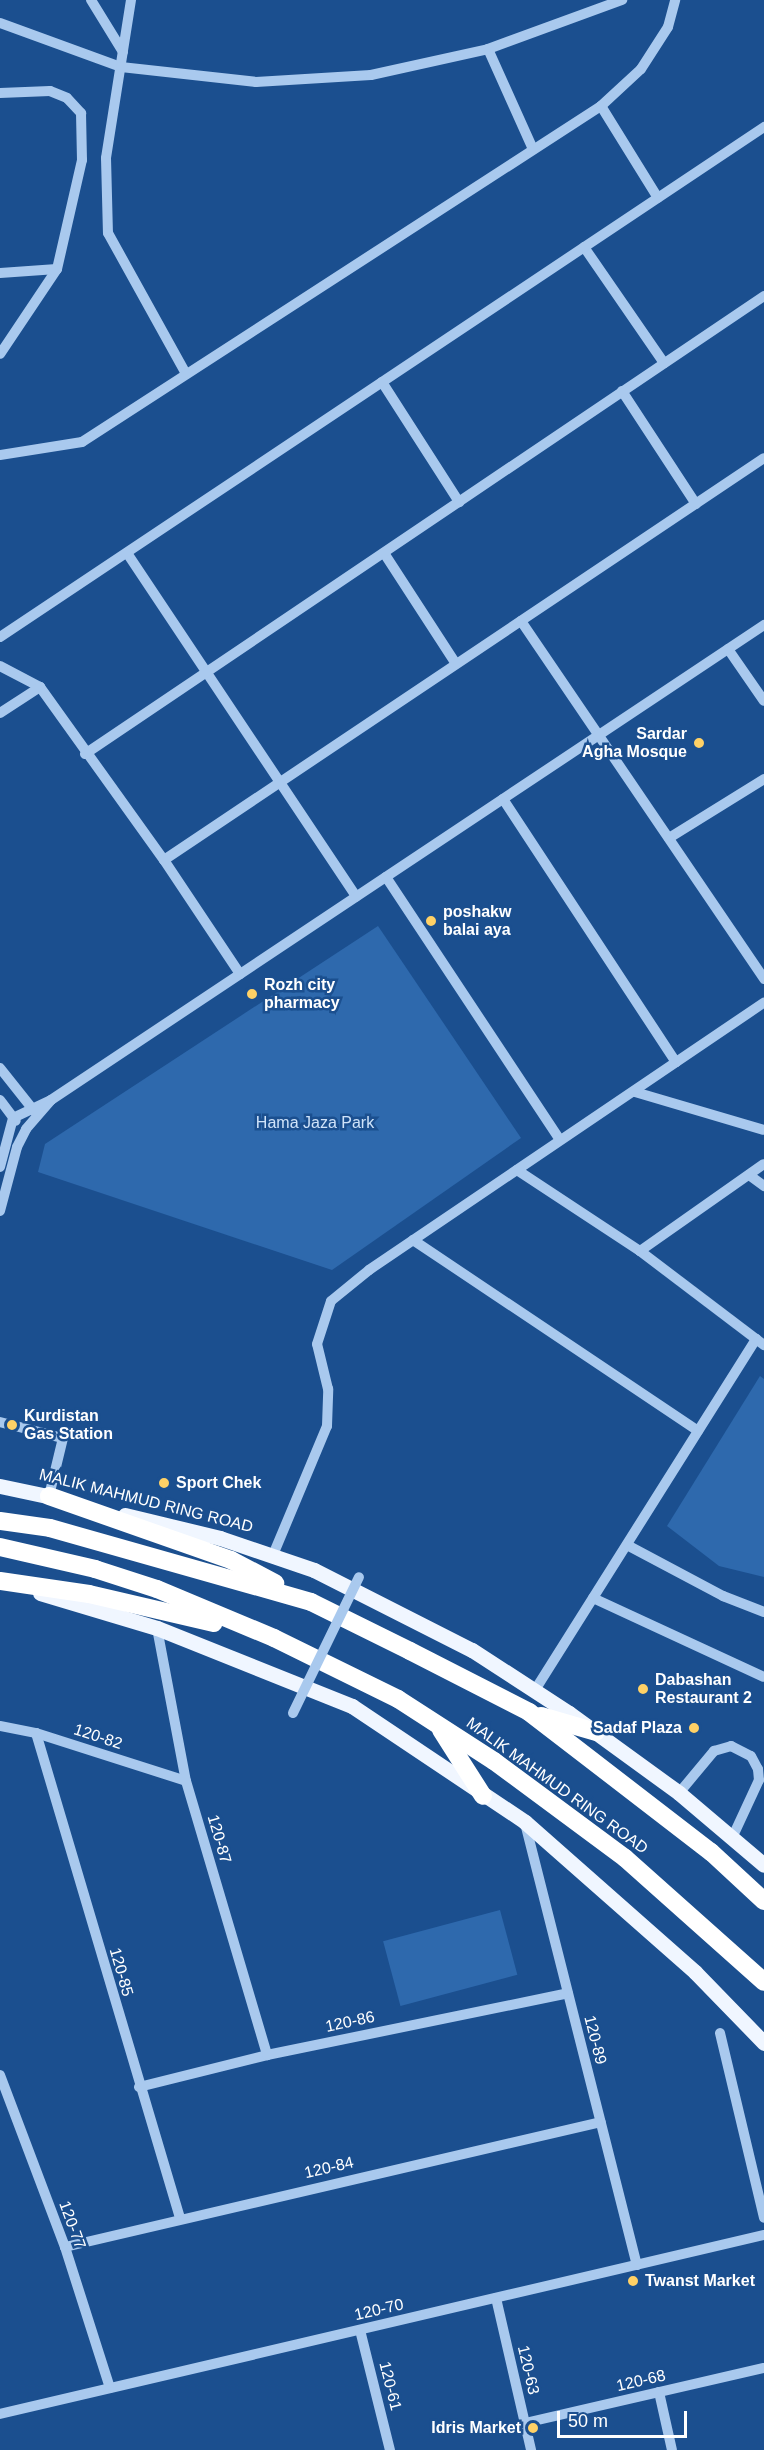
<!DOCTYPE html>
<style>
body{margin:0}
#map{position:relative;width:764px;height:2450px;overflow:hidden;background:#1b4f8f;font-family:Arial,sans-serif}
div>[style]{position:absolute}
.green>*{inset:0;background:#2e69ad;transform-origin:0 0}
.minor>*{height:10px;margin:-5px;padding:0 5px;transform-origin:5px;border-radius:5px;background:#a9c9ee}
.major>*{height:15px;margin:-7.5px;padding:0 7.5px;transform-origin:7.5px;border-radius:7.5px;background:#f0f6ff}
.highway>*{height:18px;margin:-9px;padding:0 9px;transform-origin:9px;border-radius:9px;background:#fff}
.minor-bridge>*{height:10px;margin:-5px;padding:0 5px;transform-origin:5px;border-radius:5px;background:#a9c9ee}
.dots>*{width:16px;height:16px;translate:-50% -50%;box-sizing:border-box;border:3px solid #1b4f8f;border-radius:50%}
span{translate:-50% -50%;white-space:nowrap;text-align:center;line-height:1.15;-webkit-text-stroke:5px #1b4f8f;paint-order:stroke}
.poi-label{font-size:16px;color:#fff;font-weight:700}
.right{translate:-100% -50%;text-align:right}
.left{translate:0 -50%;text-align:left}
.park-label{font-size:16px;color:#cfe3fa}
.street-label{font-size:16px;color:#fff}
.scale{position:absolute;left:557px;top:2411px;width:130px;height:27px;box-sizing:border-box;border:3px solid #fff;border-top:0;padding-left:8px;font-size:18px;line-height:21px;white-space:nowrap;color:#fff;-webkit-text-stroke:4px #1b4f8f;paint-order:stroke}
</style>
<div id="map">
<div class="green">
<i style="clip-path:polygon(378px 926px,521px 1138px,332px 1270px,38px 1172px,45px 1144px)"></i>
<i style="clip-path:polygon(760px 1376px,764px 1379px,764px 1577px,719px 1566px,667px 1526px)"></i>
<i style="left:500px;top:1910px;width:67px;height:121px;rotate:75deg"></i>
</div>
<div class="minor">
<i style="left:91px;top:0;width:61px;rotate:58.4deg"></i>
<i style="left:131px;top:0;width:160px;rotate:99deg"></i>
<i style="left:106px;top:158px;width:75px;rotate:88.5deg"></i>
<i style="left:108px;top:233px;width:161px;rotate:61deg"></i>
<i style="left:0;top:23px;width:129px;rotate:20deg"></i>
<i style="left:121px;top:67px;width:136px;rotate:6.3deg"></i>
<i style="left:256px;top:82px;width:115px;rotate:-3.5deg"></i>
<i style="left:371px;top:75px;width:120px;rotate:-12.5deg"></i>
<i style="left:488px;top:49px;width:143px;rotate:-20.1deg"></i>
<i style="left:488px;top:49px;width:110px;rotate:65.8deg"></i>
<i style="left:0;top:93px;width:50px;rotate:-2.3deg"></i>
<i style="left:50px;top:91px;width:18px;rotate:22deg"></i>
<i style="left:67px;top:98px;width:21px;rotate:47deg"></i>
<i style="left:81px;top:113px;width:47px;rotate:88.8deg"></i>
<i style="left:82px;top:160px;width:112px;rotate:102.9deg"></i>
<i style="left:57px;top:269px;width:102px;rotate:123.8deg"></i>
<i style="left:601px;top:106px;width:108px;rotate:58.2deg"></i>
<i style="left:584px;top:247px;width:141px;rotate:55.4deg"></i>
<i style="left:0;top:273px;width:57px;rotate:-4deg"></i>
<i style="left:382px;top:382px;width:143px;rotate:57.3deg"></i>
<i style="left:622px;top:391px;width:135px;rotate:56.8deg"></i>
<i style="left:0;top:455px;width:83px;rotate:-9deg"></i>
<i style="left:82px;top:442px;width:618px;rotate:-32.92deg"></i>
<i style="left:601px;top:106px;width:54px;rotate:-42.8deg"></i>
<i style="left:641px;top:69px;width:50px;rotate:-57.3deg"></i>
<i style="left:668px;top:27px;width:28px;rotate:-75deg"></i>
<i style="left:127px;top:553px;width:413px;rotate:56.3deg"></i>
<i style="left:384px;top:553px;width:132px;rotate:57deg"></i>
<i style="left:521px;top:621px;width:433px;rotate:55.8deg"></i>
<i style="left:0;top:637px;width:919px;rotate:-33.72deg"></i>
<i style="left:728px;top:649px;width:63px;rotate:55.3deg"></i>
<i style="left:0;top:666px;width:45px;rotate:27.7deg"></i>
<i style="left:40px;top:687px;width:213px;rotate:54.4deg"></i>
<i style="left:164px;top:860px;width:137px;rotate:56.3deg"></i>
<i style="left:0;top:713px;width:48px;rotate:-33deg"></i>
<i style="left:85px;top:754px;width:819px;rotate:-34deg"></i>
<i style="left:503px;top:799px;width:315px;rotate:56.7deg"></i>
<i style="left:669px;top:838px;width:112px;rotate:-31.8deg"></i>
<i style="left:164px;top:860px;width:722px;rotate:-33.82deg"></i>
<i style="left:386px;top:877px;width:315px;rotate:56.5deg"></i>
<i style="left:0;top:1068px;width:56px;rotate:51.5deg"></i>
<i style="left:635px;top:1092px;width:134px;rotate:16.4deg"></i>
<i style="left:0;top:1100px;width:26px;rotate:53deg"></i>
<i style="left:0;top:1167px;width:51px;rotate:-75.1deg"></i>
<i style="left:13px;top:1118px;width:42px;rotate:-25.3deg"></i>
<i style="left:51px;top:1100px;width:857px;rotate:-33.67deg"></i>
<i style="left:517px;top:1170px;width:147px;rotate:33.4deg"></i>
<i style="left:640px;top:1251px;width:156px;rotate:37.2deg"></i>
<i style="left:749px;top:1175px;width:19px;rotate:36deg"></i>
<i style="left:0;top:1211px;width:66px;rotate:-75.1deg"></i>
<i style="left:17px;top:1147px;width:20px;rotate:-63deg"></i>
<i style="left:26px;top:1129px;width:38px;rotate:-49deg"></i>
<i style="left:413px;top:1240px;width:343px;rotate:33.8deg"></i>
<i style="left:640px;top:1251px;width:151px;rotate:-35.1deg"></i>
<i style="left:0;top:1422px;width:65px;rotate:14.3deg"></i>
<i style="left:63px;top:1438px;width:60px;rotate:103.6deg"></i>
<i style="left:627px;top:1545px;width:109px;rotate:28deg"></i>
<i style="left:723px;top:1596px;width:44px;rotate:21.3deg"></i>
<i style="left:273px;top:1555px;width:140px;rotate:-67.3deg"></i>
<i style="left:327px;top:1426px;width:37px;rotate:-88deg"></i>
<i style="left:328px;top:1389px;width:46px;rotate:-103.7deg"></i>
<i style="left:317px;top:1344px;width:45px;rotate:-72deg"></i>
<i style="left:331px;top:1301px;width:49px;rotate:-39.2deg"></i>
<i style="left:369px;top:1270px;width:477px;rotate:-34.1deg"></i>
<i style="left:593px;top:1598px;width:188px;rotate:24.8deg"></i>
<i style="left:157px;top:1628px;width:156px;rotate:79.3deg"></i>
<i style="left:186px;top:1781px;width:286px;rotate:73.5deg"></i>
<i style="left:535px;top:1690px;width:415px;rotate:-57.8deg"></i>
<i style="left:0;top:1726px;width:37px;rotate:11deg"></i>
<i style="left:36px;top:1733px;width:157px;rotate:17.7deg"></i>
<i style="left:36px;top:1733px;width:506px;rotate:73.46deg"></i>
<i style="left:679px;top:1793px;width:55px;rotate:-50.2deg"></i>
<i style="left:714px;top:1751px;width:18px;rotate:-16deg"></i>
<i style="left:731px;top:1746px;width:22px;rotate:27deg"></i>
<i style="left:751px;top:1756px;width:15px;rotate:62deg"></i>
<i style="left:758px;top:1769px;width:11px;rotate:85deg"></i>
<i style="left:759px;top:1780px;width:62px;rotate:114.9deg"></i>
<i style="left:525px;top:1823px;width:456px;rotate:75.8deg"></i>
<i style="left:720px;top:2033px;width:190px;rotate:76.6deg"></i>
<i style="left:0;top:2075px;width:184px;rotate:69.3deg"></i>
<i style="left:65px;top:2247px;width:148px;rotate:72.3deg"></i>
<i style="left:139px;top:2087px;width:132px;rotate:-14deg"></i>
<i style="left:267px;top:2055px;width:307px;rotate:-11.6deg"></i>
<i style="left:65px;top:2247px;width:550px;rotate:-13.13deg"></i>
<i style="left:496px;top:2298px;width:156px;rotate:77deg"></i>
<i style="left:360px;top:2330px;width:124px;rotate:76deg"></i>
<i style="left:659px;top:2392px;width:59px;rotate:77.4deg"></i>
<i style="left:0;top:2414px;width:785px;rotate:-13.19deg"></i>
<i style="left:525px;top:2423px;width:245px;rotate:-13deg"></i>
</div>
<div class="major">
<i style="left:0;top:1486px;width:62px;rotate:12deg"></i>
<i style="left:125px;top:1515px;width:98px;rotate:13.6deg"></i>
<i style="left:220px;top:1538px;width:99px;rotate:18.8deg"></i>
<i style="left:314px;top:1570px;width:177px;rotate:26.9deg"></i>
<i style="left:472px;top:1650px;width:116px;rotate:33deg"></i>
<i style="left:569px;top:1713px;width:136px;rotate:36deg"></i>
<i style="left:679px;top:1793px;width:111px;rotate:40.3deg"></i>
<i style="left:40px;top:1593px;width:122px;rotate:16.7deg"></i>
<i style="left:157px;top:1628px;width:210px;rotate:21.8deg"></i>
<i style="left:352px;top:1706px;width:208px;rotate:33.8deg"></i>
<i style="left:525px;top:1822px;width:227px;rotate:41.4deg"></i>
<i style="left:695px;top:1972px;width:99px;rotate:45.8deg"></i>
</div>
<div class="highway">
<i style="left:49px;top:1496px;width:193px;rotate:19.4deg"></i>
<i style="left:231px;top:1560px;width:50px;rotate:27.6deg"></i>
<i style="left:0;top:1521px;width:50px;rotate:8deg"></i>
<i style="left:50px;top:1528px;width:271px;rotate:15.8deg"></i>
<i style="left:311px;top:1602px;width:110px;rotate:26.3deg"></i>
<i style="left:410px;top:1651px;width:134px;rotate:27.1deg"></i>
<i style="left:529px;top:1712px;width:230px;rotate:37.6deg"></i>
<i style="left:711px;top:1852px;width:72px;rotate:42.8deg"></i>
<i style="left:0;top:1547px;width:98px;rotate:13deg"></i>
<i style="left:95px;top:1569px;width:65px;rotate:17.9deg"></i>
<i style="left:157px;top:1589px;width:127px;rotate:22.7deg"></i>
<i style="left:274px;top:1638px;width:138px;rotate:26.2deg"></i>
<i style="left:398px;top:1699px;width:114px;rotate:32.9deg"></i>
<i style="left:494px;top:1761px;width:163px;rotate:36.5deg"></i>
<i style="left:625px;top:1858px;width:186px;rotate:41.7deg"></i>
<i style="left:0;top:1581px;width:90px;rotate:8.3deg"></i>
<i style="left:89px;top:1594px;width:128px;rotate:13.1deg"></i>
<i style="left:541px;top:1716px;width:57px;rotate:16.2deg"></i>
<i style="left:441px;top:1730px;width:78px;rotate:57.5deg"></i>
</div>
<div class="minor-bridge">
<i style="left:293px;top:1713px;width:151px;rotate:-64.1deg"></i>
</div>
<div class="dots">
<i style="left:699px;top:743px;background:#ffd166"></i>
<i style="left:431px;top:921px;background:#ffd166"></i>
<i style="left:252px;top:994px;background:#ffd166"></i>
<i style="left:12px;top:1425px;background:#ffd166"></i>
<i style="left:164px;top:1483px;background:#ffd166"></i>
<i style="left:643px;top:1689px;background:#ffd166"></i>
<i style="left:694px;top:1728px;background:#ffd166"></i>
<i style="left:633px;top:2281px;background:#ffd166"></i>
<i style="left:533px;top:2428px;background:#ffd166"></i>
</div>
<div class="poi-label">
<span class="right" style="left:687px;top:743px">Sardar<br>Agha Mosque</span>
<span class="left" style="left:443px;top:921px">poshakw<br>balai aya</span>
<span class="left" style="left:264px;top:994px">Rozh city<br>pharmacy</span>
<span class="left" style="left:24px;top:1425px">Kurdistan<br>Gas Station</span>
<span class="left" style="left:176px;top:1483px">Sport Chek</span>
<span class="left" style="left:655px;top:1689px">Dabashan<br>Restaurant 2</span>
<span class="right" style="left:682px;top:1728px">Sadaf Plaza</span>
<span class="left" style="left:645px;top:2281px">Twanst Market</span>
<span class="right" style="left:521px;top:2428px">Idris Market</span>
</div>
<div class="park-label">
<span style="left:315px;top:1123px">Hama Jaza Park</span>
</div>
<div class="street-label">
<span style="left:146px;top:1501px;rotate:14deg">MALIK MAHMUD RING ROAD</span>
<span style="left:98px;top:1737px;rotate:18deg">120-82</span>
<span style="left:557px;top:1786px;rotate:36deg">MALIK MAHMUD RING ROAD</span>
<span style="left:219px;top:1839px;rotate:74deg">120-87</span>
<span style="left:121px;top:1972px;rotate:74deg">120-85</span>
<span style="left:350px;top:2022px;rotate:-12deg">120-86</span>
<span style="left:595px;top:2040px;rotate:76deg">120-89</span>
<span style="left:329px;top:2168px;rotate:-13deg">120-84</span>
<span style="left:72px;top:2225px;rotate:70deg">120-77</span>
<span style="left:379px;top:2310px;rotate:-13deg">120-70</span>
<span style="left:528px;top:2370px;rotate:77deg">120-63</span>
<span style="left:641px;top:2381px;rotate:-13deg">120-68</span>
<span style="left:390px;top:2386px;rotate:76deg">120-61</span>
</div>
<div class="scale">50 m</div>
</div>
